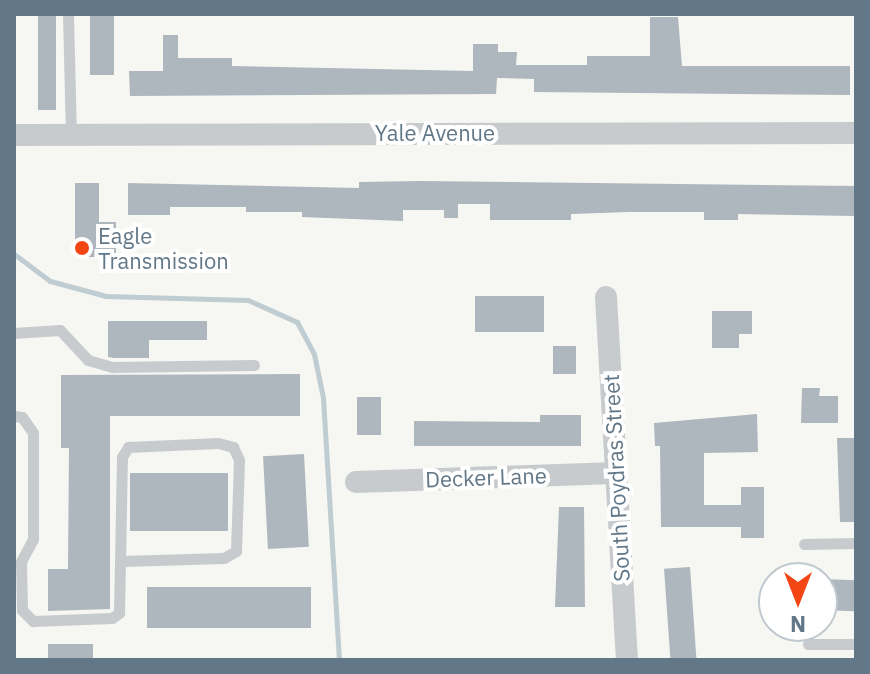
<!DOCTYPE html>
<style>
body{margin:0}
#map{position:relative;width:870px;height:674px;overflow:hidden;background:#f6f6f2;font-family:"IBM Plex Sans",sans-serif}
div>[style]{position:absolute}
.stream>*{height:5px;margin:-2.5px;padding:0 2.5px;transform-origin:2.5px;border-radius:2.5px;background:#bfccd1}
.building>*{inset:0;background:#aeb7bd;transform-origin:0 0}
.service>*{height:11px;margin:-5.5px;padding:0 5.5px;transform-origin:5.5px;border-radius:5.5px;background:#c8cbce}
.minor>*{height:22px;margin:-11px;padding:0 11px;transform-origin:11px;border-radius:11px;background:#c8cbce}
.dots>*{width:22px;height:22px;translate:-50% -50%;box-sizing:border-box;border:4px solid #fff;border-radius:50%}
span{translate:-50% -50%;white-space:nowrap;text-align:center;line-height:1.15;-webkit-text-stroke:8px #fff;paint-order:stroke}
.street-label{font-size:22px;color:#627787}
.poi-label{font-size:22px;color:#627787}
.left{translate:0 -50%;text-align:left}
.frame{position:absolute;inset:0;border:16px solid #627787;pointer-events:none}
.north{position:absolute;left:758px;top:562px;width:80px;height:80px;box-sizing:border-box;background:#fff;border:2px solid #c0c9cf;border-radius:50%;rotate:180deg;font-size:22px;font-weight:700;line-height:32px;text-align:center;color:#627787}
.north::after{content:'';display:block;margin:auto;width:28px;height:36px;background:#f44615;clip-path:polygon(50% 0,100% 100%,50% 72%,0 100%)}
</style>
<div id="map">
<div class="stream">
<i style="left:14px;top:254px;width:45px;rotate:36.9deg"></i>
<i style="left:50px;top:281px;width:58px;rotate:15deg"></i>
<i style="left:106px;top:296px;width:142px;rotate:1.6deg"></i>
<i style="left:248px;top:300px;width:54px;rotate:24.2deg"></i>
<i style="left:297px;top:322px;width:36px;rotate:62deg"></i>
<i style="left:314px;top:354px;width:45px;rotate:78.4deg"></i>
<i style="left:323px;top:398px;width:262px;rotate:86.5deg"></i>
</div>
<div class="building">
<i style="left:38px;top:14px;width:18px;height:96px"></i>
<i style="left:90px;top:14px;width:24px;height:61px"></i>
<i style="clip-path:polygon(650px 17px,678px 17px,682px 66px,850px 66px,850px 95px,534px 92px,534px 79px,497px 78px,496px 94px,130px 96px,129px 71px,163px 71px,163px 35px,178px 35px,178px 58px,232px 58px,232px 66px,473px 71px,473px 44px,498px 44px,498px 52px,517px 52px,516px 65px,587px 65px,587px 56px,650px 56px)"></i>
<i style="clip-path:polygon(421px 181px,856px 186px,856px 216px,738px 214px,738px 220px,704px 220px,704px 212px,629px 212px,571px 214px,571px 220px,490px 220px,490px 204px,458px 204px,458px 218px,444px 218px,444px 210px,403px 210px,403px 221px,302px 217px,302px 212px,246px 212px,246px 207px,170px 207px,170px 215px,128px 215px,128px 183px,359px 188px,359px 182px)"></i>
<i style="clip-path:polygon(75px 183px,99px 183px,99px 222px,116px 222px,116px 257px,75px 257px)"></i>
<i style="left:544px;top:296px;width:36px;height:69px;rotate:90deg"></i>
<i style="clip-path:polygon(712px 311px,752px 311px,752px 334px,739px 334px,739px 348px,712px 348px)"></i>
<i style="clip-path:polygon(108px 321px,207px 321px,207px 340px,149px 340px,149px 358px,114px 358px,108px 357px)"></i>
<i style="left:553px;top:346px;width:23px;height:28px"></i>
<i style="clip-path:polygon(300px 374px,300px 416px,110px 416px,110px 609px,48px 611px,48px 569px,68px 569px,69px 448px,61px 448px,61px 375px)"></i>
<i style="clip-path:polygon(802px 388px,820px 388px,819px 396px,838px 396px,838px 423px,801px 423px)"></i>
<i style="left:357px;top:397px;width:24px;height:38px"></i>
<i style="clip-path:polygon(757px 414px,758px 452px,704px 453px,704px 505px,741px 505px,741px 487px,764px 487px,764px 538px,741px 538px,741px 527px,661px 527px,660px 446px,655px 446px,654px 423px)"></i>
<i style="clip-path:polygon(540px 415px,581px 415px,581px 446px,414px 446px,414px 421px,540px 422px)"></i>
<i style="clip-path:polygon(837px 438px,856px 438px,856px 522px,840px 522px)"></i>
<i style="left:304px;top:454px;width:93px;height:41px;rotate:87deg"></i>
<i style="left:130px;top:473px;width:98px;height:58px"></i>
<i style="clip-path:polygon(559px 507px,584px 507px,585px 607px,555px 607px)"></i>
<i style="left:690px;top:567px;width:93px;height:26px;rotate:86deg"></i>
<i style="left:822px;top:579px;width:34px;height:31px;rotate:2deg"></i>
<i style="left:147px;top:587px;width:164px;height:41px"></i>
<i style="left:48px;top:644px;width:45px;height:16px"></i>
</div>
<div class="service">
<i style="left:68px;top:14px;width:121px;rotate:88.6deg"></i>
<i style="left:14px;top:333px;width:46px;rotate:-3.7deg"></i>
<i style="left:60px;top:330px;width:41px;rotate:47deg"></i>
<i style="left:88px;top:360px;width:26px;rotate:16deg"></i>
<i style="left:113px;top:367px;width:141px;rotate:-0.8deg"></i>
<i style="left:14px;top:416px;width:8px;rotate:7deg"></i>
<i style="left:22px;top:417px;width:19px;rotate:55deg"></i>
<i style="left:33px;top:433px;width:106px;rotate:90deg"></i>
<i style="left:33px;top:539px;width:26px;rotate:118deg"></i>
<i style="left:21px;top:562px;width:48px;rotate:88.8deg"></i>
<i style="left:22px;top:610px;width:16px;rotate:45deg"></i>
<i style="left:33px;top:621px;width:79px;rotate:-2.2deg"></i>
<i style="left:112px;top:618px;width:9px;rotate:-36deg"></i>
<i style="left:119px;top:613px;width:156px;rotate:-88.9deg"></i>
<i style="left:122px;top:457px;width:12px;rotate:-59deg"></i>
<i style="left:128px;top:447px;width:90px;rotate:-2.5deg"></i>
<i style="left:218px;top:443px;width:16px;rotate:15deg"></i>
<i style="left:233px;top:447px;width:14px;rotate:65deg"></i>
<i style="left:239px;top:460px;width:91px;rotate:91.9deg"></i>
<i style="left:236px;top:551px;width:14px;rotate:150deg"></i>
<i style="left:224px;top:558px;width:102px;rotate:178.3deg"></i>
<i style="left:804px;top:544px;width:52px;rotate:-1.1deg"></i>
<i style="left:808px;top:644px;width:48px"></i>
</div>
<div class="minor">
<i style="left:14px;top:135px;width:842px;rotate:-0.14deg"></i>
<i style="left:606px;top:297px;width:364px;rotate:86.7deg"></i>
<i style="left:356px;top:482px;width:259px;rotate:-2deg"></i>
</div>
<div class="dots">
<i style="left:82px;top:248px;background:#f44615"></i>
</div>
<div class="street-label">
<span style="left:435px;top:133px">Yale Avenue</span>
<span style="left:486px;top:477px;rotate:-2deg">Decker Lane</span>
<span style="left:616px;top:478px;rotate:-93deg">South Poydras Street</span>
</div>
<div class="poi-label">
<span class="left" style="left:98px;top:248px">Eagle<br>Transmission</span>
</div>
<div class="frame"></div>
<div class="north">N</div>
</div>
